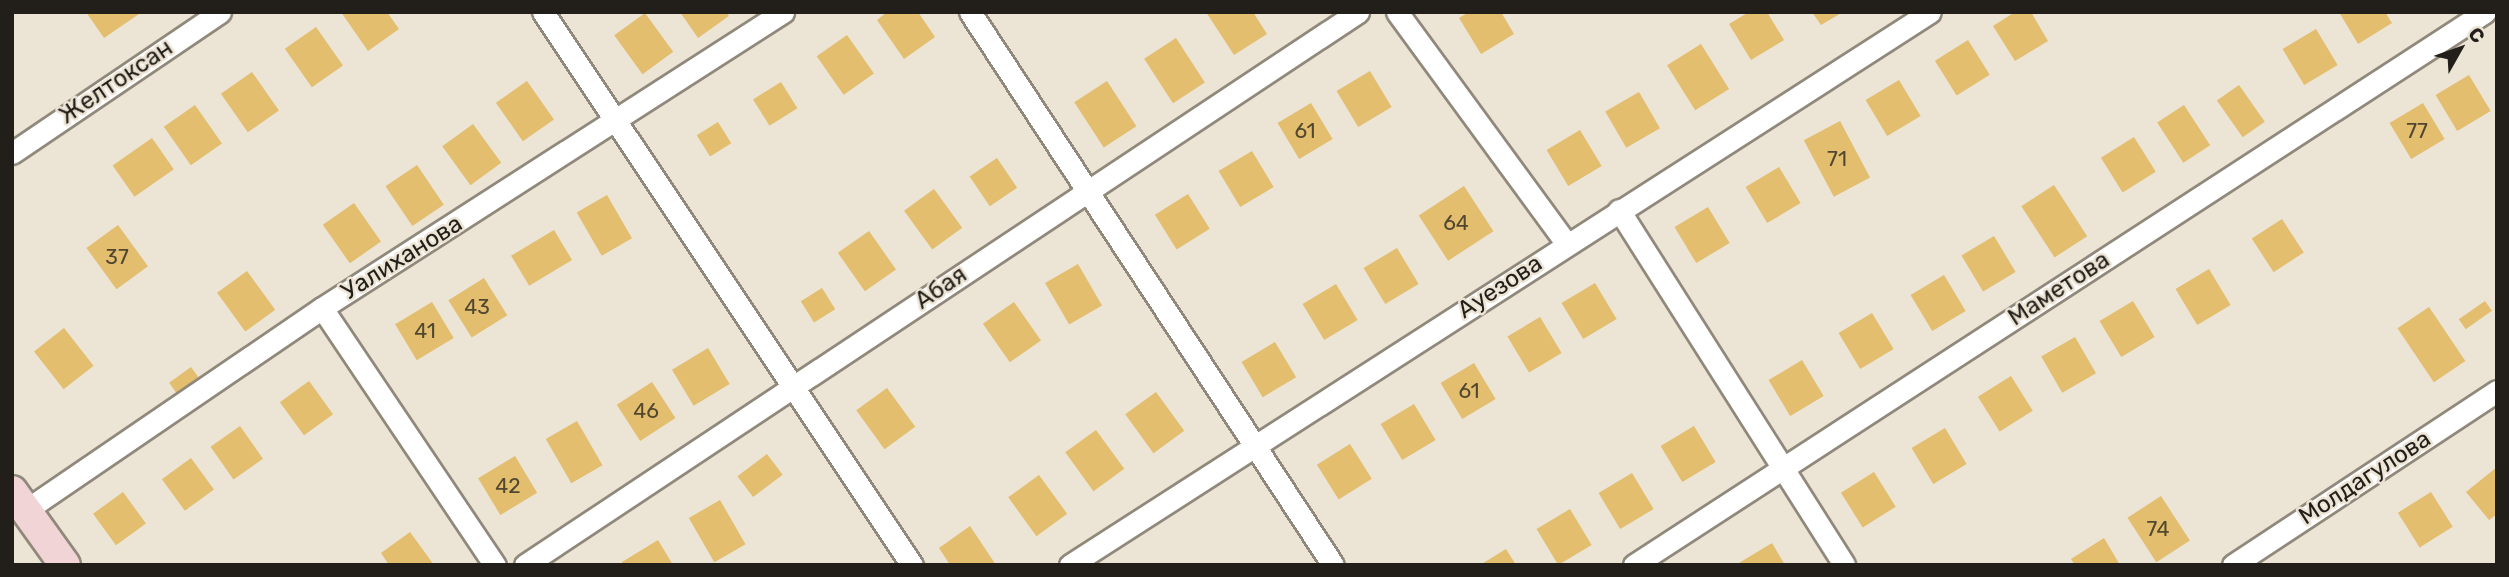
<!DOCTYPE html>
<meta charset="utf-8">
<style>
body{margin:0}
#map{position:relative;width:2509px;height:577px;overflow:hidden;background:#ece4d5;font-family:Rubik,sans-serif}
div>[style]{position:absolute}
.building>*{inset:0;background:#e2be6e;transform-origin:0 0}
.roads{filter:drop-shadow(2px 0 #90897b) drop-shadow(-2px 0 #90897b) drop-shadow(0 2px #90897b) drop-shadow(0 -2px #90897b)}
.street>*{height:21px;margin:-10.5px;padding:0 10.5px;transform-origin:10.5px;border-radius:10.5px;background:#fff}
.secondary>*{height:30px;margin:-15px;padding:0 15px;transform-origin:15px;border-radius:15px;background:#f1d4d6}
span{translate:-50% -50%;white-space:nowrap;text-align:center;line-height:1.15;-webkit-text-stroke:5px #ece4d5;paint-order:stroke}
.number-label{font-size:21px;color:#52472f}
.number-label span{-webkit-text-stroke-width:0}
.street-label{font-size:24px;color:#221f1a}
.frame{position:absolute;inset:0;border:14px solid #221f1a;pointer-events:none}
.north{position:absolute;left:2425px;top:14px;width:70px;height:70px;-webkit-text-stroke:5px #ece4d5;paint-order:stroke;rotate:50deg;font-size:19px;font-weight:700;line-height:28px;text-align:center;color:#221f1a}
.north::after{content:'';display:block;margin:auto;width:24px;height:32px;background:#221f1a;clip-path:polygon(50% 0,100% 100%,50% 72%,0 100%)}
</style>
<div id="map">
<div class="building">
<i style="clip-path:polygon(86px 12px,137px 12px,139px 14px,104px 38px)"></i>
<i style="clip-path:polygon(341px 12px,387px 12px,399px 29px,368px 51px)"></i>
<i style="clip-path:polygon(680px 12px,726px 12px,729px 16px,698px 38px)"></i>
<i style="clip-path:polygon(887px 12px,918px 12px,935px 37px,904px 59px,877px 20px)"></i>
<i style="clip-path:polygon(1206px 12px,1253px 12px,1267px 34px,1234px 55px)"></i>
<i style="clip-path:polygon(1469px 12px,1501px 12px,1514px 34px,1481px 54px,1459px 18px)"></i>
<i style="clip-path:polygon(1749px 12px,1767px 12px,1784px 40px,1751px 60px,1729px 24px)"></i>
<i style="clip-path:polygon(1812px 12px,1843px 12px,1821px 25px)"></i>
<i style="clip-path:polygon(2015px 12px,2031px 12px,2048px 41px,2015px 61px,1993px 26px)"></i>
<i style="clip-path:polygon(2339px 12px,2385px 12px,2392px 23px,2358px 44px)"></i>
<i style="left:645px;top:13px;width:48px;height:38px;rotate:54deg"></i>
<i style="left:316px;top:27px;width:47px;height:38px;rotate:55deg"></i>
<i style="left:2316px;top:29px;width:42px;height:39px;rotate:59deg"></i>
<i style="left:847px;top:35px;width:47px;height:37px;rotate:55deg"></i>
<i style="left:1176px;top:38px;width:53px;height:38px;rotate:57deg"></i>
<i style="left:1968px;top:40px;width:41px;height:39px;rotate:58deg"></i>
<i style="left:1701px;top:44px;width:53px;height:40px;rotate:58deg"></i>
<i style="left:1370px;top:71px;width:42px;height:39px;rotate:59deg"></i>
<i style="left:252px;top:72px;width:47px;height:38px;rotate:55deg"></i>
<i style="left:2469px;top:75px;width:42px;height:39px;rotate:59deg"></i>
<i style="left:1899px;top:80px;width:42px;height:39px;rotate:59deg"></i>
<i style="left:527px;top:81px;width:47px;height:38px;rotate:55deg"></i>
<i style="left:1107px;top:81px;width:54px;height:39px;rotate:57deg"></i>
<i style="left:781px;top:82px;width:31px;height:33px;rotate:58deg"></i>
<i style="left:2239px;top:85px;width:45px;height:27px;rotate:55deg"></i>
<i style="left:1639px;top:92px;width:42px;height:39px;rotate:60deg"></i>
<i style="left:1311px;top:103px;width:42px;height:39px;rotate:59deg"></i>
<i style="left:2423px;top:103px;width:42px;height:39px;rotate:59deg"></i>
<i style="left:195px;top:105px;width:47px;height:38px;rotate:55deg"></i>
<i style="left:2184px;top:105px;width:48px;height:32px;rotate:57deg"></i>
<i style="left:1840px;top:121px;width:64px;height:41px;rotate:62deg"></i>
<i style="left:718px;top:122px;width:25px;height:25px;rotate:58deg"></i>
<i style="left:473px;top:124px;width:48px;height:38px;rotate:54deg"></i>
<i style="left:1580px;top:130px;width:42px;height:39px;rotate:59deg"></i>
<i style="left:2134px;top:137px;width:41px;height:39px;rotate:58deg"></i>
<i style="left:152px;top:138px;width:38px;height:48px;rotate:55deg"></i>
<i style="left:1252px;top:151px;width:42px;height:39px;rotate:59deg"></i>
<i style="left:997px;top:158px;width:36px;height:33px;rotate:56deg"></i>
<i style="left:417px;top:165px;width:48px;height:38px;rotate:56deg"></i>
<i style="left:1779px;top:167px;width:42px;height:39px;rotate:59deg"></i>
<i style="left:2054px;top:185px;width:61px;height:39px;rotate:57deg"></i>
<i style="left:1464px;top:186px;width:54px;height:54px;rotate:57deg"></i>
<i style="left:934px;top:189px;width:48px;height:37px;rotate:54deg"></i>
<i style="left:1188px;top:194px;width:41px;height:39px;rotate:58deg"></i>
<i style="left:607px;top:195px;width:50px;height:35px;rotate:60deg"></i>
<i style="left:354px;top:203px;width:47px;height:38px;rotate:55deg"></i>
<i style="left:1708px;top:207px;width:42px;height:39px;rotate:59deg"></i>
<i style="left:2282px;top:219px;width:40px;height:36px;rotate:57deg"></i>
<i style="left:118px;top:225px;width:51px;height:39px;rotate:54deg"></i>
<i style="left:554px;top:230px;width:35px;height:50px;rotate:59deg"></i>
<i style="left:869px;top:231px;width:47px;height:38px;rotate:55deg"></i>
<i style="left:1994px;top:236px;width:42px;height:38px;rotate:59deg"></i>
<i style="left:1397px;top:248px;width:42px;height:39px;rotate:59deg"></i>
<i style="left:1078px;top:264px;width:48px;height:38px;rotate:60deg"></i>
<i style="left:2209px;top:269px;width:42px;height:39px;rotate:59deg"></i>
<i style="left:247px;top:271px;width:48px;height:37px;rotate:54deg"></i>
<i style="left:1944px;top:275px;width:42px;height:39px;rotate:59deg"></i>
<i style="left:484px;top:278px;width:44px;height:42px;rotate:58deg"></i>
<i style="left:1595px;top:283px;width:42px;height:39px;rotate:59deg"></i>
<i style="left:1336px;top:284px;width:42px;height:39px;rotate:59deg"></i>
<i style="left:822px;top:288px;width:25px;height:25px;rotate:58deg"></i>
<i style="left:2133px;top:301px;width:42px;height:39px;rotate:59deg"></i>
<i style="left:2485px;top:301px;width:12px;height:32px;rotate:55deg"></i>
<i style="left:432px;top:302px;width:42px;height:43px;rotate:59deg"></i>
<i style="left:1014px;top:302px;width:47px;height:38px;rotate:55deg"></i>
<i style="left:2429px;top:307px;width:65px;height:38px;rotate:56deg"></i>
<i style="left:1872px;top:313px;width:42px;height:39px;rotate:59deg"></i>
<i style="left:1540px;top:317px;width:42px;height:38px;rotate:59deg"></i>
<i style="left:64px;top:328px;width:48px;height:38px;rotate:52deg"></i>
<i style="left:2075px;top:337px;width:42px;height:39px;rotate:60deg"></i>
<i style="left:1275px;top:342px;width:41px;height:39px;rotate:59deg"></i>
<i style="left:708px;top:348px;width:42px;height:42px;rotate:59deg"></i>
<i style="left:1802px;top:360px;width:42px;height:39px;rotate:59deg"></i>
<i style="left:1474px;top:363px;width:42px;height:39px;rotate:59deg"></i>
<i style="left:191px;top:367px;width:14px;height:27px;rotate:54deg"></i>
<i style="left:2011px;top:376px;width:41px;height:39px;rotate:58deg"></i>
<i style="left:309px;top:381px;width:41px;height:36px;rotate:54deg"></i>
<i style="left:652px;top:382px;width:43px;height:42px;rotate:57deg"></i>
<i style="left:887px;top:388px;width:48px;height:38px;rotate:54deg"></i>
<i style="left:1156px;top:392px;width:48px;height:38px;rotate:54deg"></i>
<i style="left:1414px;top:404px;width:42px;height:39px;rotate:59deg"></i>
<i style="left:577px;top:421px;width:51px;height:36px;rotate:60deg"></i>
<i style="left:240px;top:426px;width:40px;height:36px;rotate:55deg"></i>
<i style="left:1694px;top:426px;width:42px;height:39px;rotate:59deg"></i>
<i style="left:1945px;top:428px;width:42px;height:39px;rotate:59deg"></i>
<i style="left:1096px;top:430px;width:48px;height:38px;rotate:54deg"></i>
<i style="left:1350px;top:444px;width:41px;height:39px;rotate:58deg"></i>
<i style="left:767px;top:454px;width:26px;height:37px;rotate:53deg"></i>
<i style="left:515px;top:456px;width:43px;height:43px;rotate:59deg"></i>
<i style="left:191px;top:458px;width:39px;height:36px;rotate:54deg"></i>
<i style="clip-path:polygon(2497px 467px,2497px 514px,2489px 520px,2466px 492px)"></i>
<i style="left:1874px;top:472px;width:41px;height:39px;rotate:58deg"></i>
<i style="left:1632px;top:473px;width:42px;height:39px;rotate:59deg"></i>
<i style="left:1039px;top:475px;width:48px;height:38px;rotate:54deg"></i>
<i style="left:123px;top:492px;width:39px;height:37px;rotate:54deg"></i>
<i style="left:2431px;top:492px;width:41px;height:39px;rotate:58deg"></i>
<i style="left:2161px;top:496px;width:53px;height:40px;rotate:57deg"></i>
<i style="left:720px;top:500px;width:51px;height:36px;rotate:60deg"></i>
<i style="left:1570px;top:509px;width:42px;height:39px;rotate:59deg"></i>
<i style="clip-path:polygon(970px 526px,996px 565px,950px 565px,939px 548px)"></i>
<i style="clip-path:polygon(410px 532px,434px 565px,389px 565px,381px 553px)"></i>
<i style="clip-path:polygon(2104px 538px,2120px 565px,2075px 565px,2071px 559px)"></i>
<i style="clip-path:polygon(658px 540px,673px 565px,623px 565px,622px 562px)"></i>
<i style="clip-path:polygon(1772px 543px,1785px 565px,1740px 565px,1739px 563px)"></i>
<i style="clip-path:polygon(1506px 549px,1516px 565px,1480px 565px)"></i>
</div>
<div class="roads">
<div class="street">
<i style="left:543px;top:12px;width:665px;rotate:56.29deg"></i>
<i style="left:970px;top:12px;width:661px;rotate:56.72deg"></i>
<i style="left:1397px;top:12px;width:288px;rotate:53.8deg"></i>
<i style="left:12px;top:153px;width:251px;rotate:-34.1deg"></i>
<i style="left:1619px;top:210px;width:420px;rotate:57.6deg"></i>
<i style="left:322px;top:308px;width:310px;rotate:56.1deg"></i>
<i style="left:26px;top:510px;width:358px;rotate:-34.3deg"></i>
<i style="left:322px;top:308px;width:548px;rotate:-32.7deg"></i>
<i style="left:525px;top:565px;width:1000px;rotate:-33.58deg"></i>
<i style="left:1070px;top:565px;width:1022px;rotate:-32.74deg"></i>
<i style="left:1634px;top:565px;width:1015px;rotate:-33.02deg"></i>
<i style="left:2233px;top:565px;width:316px;rotate:-33.4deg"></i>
</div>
<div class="secondary">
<i style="left:12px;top:491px;width:91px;rotate:54.4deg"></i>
</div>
</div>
<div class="number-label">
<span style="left:1305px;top:131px">61</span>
<span style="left:2417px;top:131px">77</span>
<span style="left:1837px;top:159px">71</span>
<span style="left:1456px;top:223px">64</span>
<span style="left:117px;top:257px">37</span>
<span style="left:477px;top:307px">43</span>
<span style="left:425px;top:331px">41</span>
<span style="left:1469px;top:391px">61</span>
<span style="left:646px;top:411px">46</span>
<span style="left:508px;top:486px">42</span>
<span style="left:2158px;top:529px">74</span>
</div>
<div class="street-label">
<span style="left:116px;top:82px;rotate:-34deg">Желтоксан</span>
<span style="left:402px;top:258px;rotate:-32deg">Уалиханова</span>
<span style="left:1500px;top:287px;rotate:-33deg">Ауезова</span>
<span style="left:941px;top:288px;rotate:-34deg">Абая</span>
<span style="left:2059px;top:289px;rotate:-33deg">Маметова</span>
<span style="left:2365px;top:478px;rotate:-33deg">Молдагулова</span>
</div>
<div class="frame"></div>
<div class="north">С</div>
</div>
